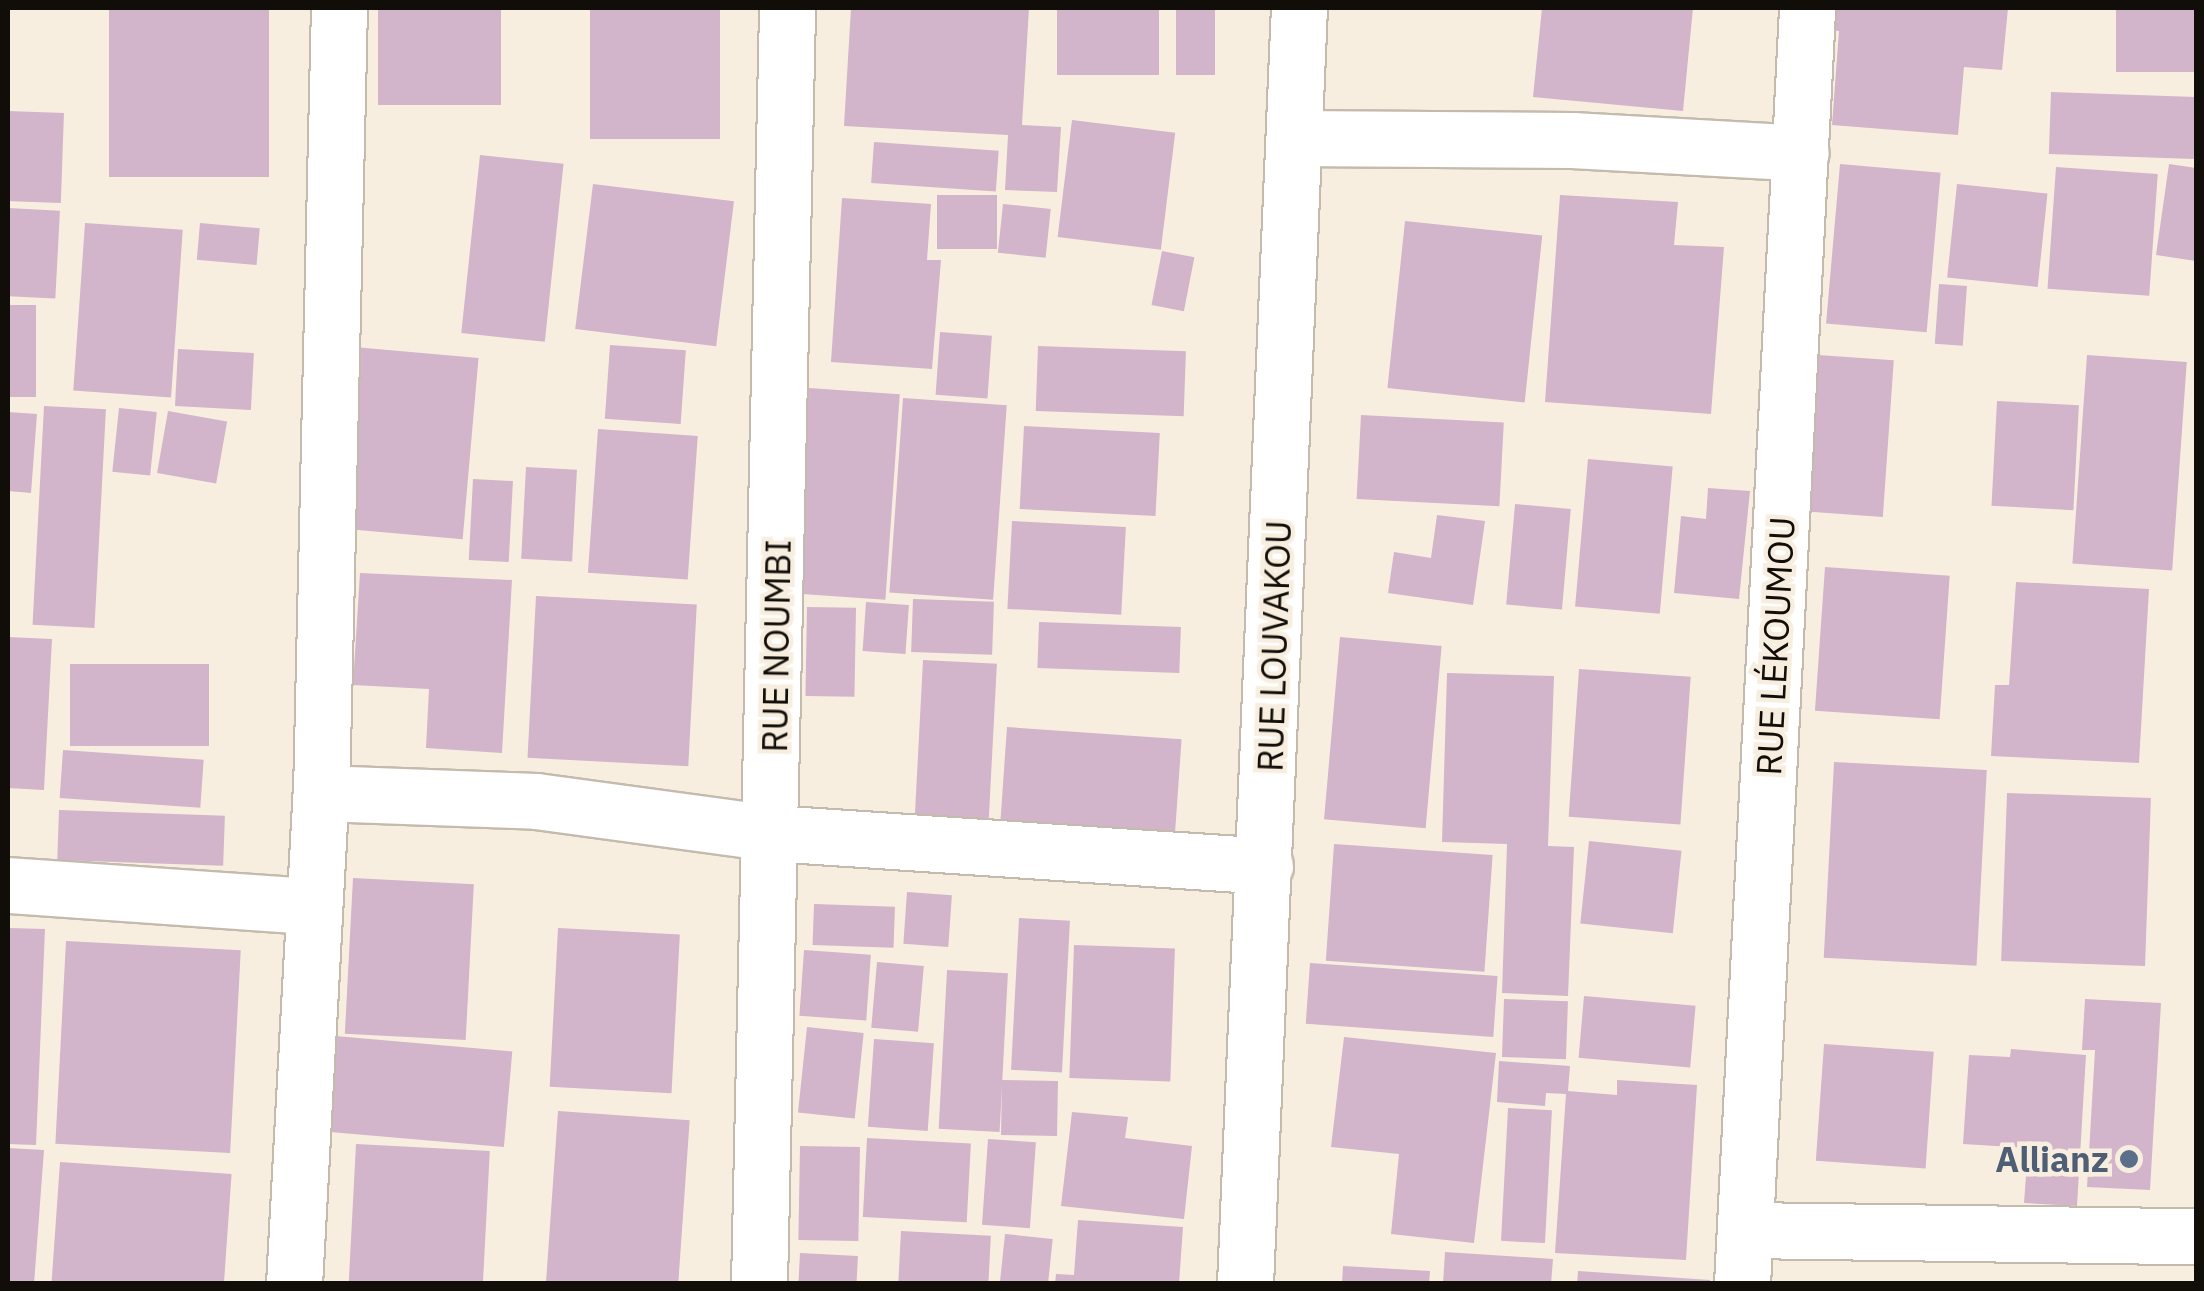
<!DOCTYPE html>
<meta charset="utf-8">
<style>
body{margin:0}
#map{position:relative;width:2204px;height:1291px;overflow:hidden;background:#f8eee0;font-family:"IBM Plex Sans",sans-serif}
div>[style]{position:absolute}
.building>*{inset:0;background:#d2b4cb;transform-origin:0 0}
.roads{filter:drop-shadow(2px 0 #c4baad) drop-shadow(-2px 0 #c4baad) drop-shadow(0 2px #c4baad) drop-shadow(0 -2px #c4baad)}
.minor>*{height:55px;margin:-27.5px;padding:0 27.5px;transform-origin:27.5px;border-radius:27.5px;background:#fff}
.dots>*{width:28px;height:28px;translate:-50% -50%;box-sizing:border-box;border:5px solid #f8eee0;border-radius:50%}
span{translate:-50% -50%;white-space:nowrap;text-align:center;line-height:1.15;-webkit-text-stroke:9px #f8eee0;paint-order:stroke}
.street-label{font-size:35px;color:#110e09}
.service-label{font-size:35px;color:#4e5e75;font-weight:700}
.right{translate:-100% -50%;text-align:right}
.frame{position:absolute;inset:0;border:10px solid #110e09;pointer-events:none}
</style>
<div id="map">
<div class="building">
<i style="left:109px;top:8px;width:160px;height:169px"></i>
<i style="left:378px;top:8px;width:123px;height:97px"></i>
<i style="left:590px;top:8px;width:130px;height:131px"></i>
<i style="clip-path:polygon(851px 8px,1029px 8px,1022px 125px,1061px 127px,1057px 192px,1005px 190px,1008px 135px,844px 126px)"></i>
<i style="left:1057px;top:8px;width:102px;height:67px"></i>
<i style="left:1176px;top:8px;width:39px;height:67px"></i>
<i style="clip-path:polygon(1542px 8px,1693px 8px,1683px 111px,1533px 97px)"></i>
<i style="clip-path:polygon(1817px 8px,2008px 8px,2002px 70px,1964px 67px,1958px 135px,1832px 125px,1839px 31px,1816px 29px)"></i>
<i style="left:2116px;top:8px;width:80px;height:64px"></i>
<i style="left:2051px;top:92px;width:145px;height:62px;rotate:2deg"></i>
<i style="left:8px;top:111px;width:56px;height:90px;rotate:2deg"></i>
<i style="left:1072px;top:120px;width:104px;height:118px;rotate:7deg"></i>
<i style="left:874px;top:142px;width:125px;height:41px;rotate:4deg"></i>
<i style="left:480px;top:155px;width:84px;height:179px;rotate:6deg"></i>
<i style="left:1840px;top:164px;width:101px;height:160px;rotate:5deg"></i>
<i style="clip-path:polygon(2169px 164px,2196px 168px,2196px 261px,2156px 255px)"></i>
<i style="left:2056px;top:167px;width:102px;height:122px;rotate:4deg"></i>
<i style="left:593px;top:184px;width:142px;height:146px;rotate:7deg"></i>
<i style="left:1957px;top:184px;width:91px;height:94px;rotate:6deg"></i>
<i style="left:937px;top:195px;width:60px;height:54px"></i>
<i style="clip-path:polygon(1560px 195px,1678px 202px,1674px 245px,1724px 247px,1711px 414px,1545px 402px)"></i>
<i style="clip-path:polygon(842px 198px,931px 204px,927px 260px,941px 260px,932px 369px,831px 362px)"></i>
<i style="left:1003px;top:204px;width:48px;height:49px;rotate:6deg"></i>
<i style="left:8px;top:208px;width:52px;height:88px;rotate:3deg"></i>
<i style="left:1405px;top:221px;width:138px;height:168px;rotate:6deg"></i>
<i style="left:85px;top:223px;width:98px;height:168px;rotate:4deg"></i>
<i style="left:200px;top:223px;width:60px;height:37px;rotate:5deg"></i>
<i style="left:1162px;top:251px;width:33px;height:55px;rotate:11deg"></i>
<i style="left:1939px;top:284px;width:28px;height:60px;rotate:4deg"></i>
<i style="left:8px;top:305px;width:28px;height:92px"></i>
<i style="left:940px;top:332px;width:52px;height:63px;rotate:4deg"></i>
<i style="left:610px;top:345px;width:76px;height:74px;rotate:4deg"></i>
<i style="left:1038px;top:346px;width:148px;height:65px;rotate:2deg"></i>
<i style="left:354px;top:347px;width:125px;height:182px;rotate:5deg"></i>
<i style="left:178px;top:349px;width:76px;height:57px;rotate:3deg"></i>
<i style="left:1804px;top:354px;width:90px;height:157px;rotate:4deg"></i>
<i style="left:2087px;top:355px;width:100px;height:209px;rotate:4deg"></i>
<i style="left:809px;top:388px;width:91px;height:206px;rotate:4deg"></i>
<i style="left:903px;top:398px;width:104px;height:195px;rotate:4deg"></i>
<i style="left:1997px;top:401px;width:82px;height:105px;rotate:3deg"></i>
<i style="left:44px;top:406px;width:62px;height:219px;rotate:3deg"></i>
<i style="left:119px;top:408px;width:38px;height:64px;rotate:6deg"></i>
<i style="left:168px;top:411px;width:60px;height:63px;rotate:10deg"></i>
<i style="clip-path:polygon(8px 412px,37px 414px,31px 493px,8px 491px)"></i>
<i style="left:1361px;top:415px;width:143px;height:84px;rotate:3deg"></i>
<i style="left:1024px;top:426px;width:136px;height:83px;rotate:3deg"></i>
<i style="left:598px;top:429px;width:100px;height:144px;rotate:4deg"></i>
<i style="left:1588px;top:459px;width:85px;height:148px;rotate:5deg"></i>
<i style="left:526px;top:467px;width:51px;height:92px;rotate:3deg"></i>
<i style="left:473px;top:479px;width:40px;height:81px;rotate:3deg"></i>
<i style="clip-path:polygon(1708px 488px,1750px 491px,1739px 599px,1674px 593px,1681px 516px,1706px 519px)"></i>
<i style="left:1515px;top:504px;width:56px;height:101px;rotate:5deg"></i>
<i style="clip-path:polygon(1437px 515px,1485px 521px,1473px 605px,1388px 593px,1394px 552px,1431px 558px)"></i>
<i style="left:1012px;top:521px;width:114px;height:88px;rotate:3deg"></i>
<i style="left:1825px;top:567px;width:125px;height:144px;rotate:4deg"></i>
<i style="clip-path:polygon(360px 573px,512px 580px,502px 753px,426px 748px,429px 689px,353px 685px)"></i>
<i style="clip-path:polygon(2016px 582px,2149px 589px,2139px 763px,1991px 756px,1995px 685px,2009px 685px)"></i>
<i style="left:536px;top:596px;width:161px;height:162px;rotate:3deg"></i>
<i style="left:913px;top:599px;width:81px;height:53px;rotate:2deg"></i>
<i style="left:866px;top:602px;width:43px;height:49px;rotate:4deg"></i>
<i style="left:807px;top:607px;width:49px;height:89px;rotate:1deg"></i>
<i style="left:1039px;top:622px;width:142px;height:46px;rotate:2deg"></i>
<i style="clip-path:polygon(8px 637px,52px 639px,44px 790px,8px 788px)"></i>
<i style="left:1340px;top:637px;width:102px;height:183px;rotate:5deg"></i>
<i style="left:923px;top:660px;width:74px;height:162px;rotate:3deg"></i>
<i style="left:70px;top:664px;width:139px;height:82px"></i>
<i style="left:1579px;top:669px;width:112px;height:148px;rotate:4deg"></i>
<i style="clip-path:polygon(1447px 673px,1554px 676px,1548px 846px,1574px 847px,1568px 996px,1502px 993px,1507px 844px,1442px 842px)"></i>
<i style="left:1007px;top:727px;width:175px;height:102px;rotate:4deg"></i>
<i style="left:63px;top:750px;width:141px;height:48px;rotate:4deg"></i>
<i style="left:1834px;top:762px;width:153px;height:196px;rotate:3deg"></i>
<i style="left:2007px;top:793px;width:144px;height:168px;rotate:2deg"></i>
<i style="left:59px;top:810px;width:166px;height:50px;rotate:2deg"></i>
<i style="left:1589px;top:841px;width:93px;height:83px;rotate:6deg"></i>
<i style="left:1334px;top:844px;width:159px;height:117px;rotate:4deg"></i>
<i style="left:353px;top:878px;width:121px;height:156px;rotate:3deg"></i>
<i style="left:907px;top:892px;width:45px;height:52px;rotate:4deg"></i>
<i style="left:814px;top:904px;width:81px;height:41px;rotate:2deg"></i>
<i style="left:1019px;top:918px;width:51px;height:152px;rotate:3deg"></i>
<i style="clip-path:polygon(8px 928px,45px 929px,36px 1145px,8px 1144px)"></i>
<i style="left:558px;top:928px;width:122px;height:159px;rotate:3deg"></i>
<i style="left:66px;top:941px;width:175px;height:203px;rotate:3deg"></i>
<i style="left:1074px;top:945px;width:101px;height:133px;rotate:2deg"></i>
<i style="left:804px;top:950px;width:67px;height:66px;rotate:4deg"></i>
<i style="left:877px;top:962px;width:47px;height:66px;rotate:5deg"></i>
<i style="left:1310px;top:963px;width:188px;height:61px;rotate:4deg"></i>
<i style="left:947px;top:970px;width:61px;height:159px;rotate:3deg"></i>
<i style="left:1584px;top:996px;width:112px;height:62px;rotate:5deg"></i>
<i style="left:1504px;top:999px;width:64px;height:58px;rotate:2deg"></i>
<i style="clip-path:polygon(2085px 999px,2161px 1003px,2150px 1190px,2087px 1187px,2095px 1050px,2082px 1050px)"></i>
<i style="left:807px;top:1027px;width:57px;height:86px;rotate:6deg"></i>
<i style="left:324px;top:1035px;width:189px;height:96px;rotate:5deg"></i>
<i style="clip-path:polygon(1344px 1037px,1496px 1053px,1474px 1243px,1391px 1234px,1399px 1154px,1331px 1147px)"></i>
<i style="left:874px;top:1039px;width:60px;height:88px;rotate:4deg"></i>
<i style="left:1824px;top:1044px;width:110px;height:117px;rotate:4deg"></i>
<i style="clip-path:polygon(2011px 1049px,2086px 1055px,2077px 1206px,2024px 1203px,2028px 1148px,1963px 1144px,1969px 1055px,2010px 1057px)"></i>
<i style="clip-path:polygon(1499px 1061px,1570px 1066px,1568px 1091px,1617px 1095px,1617px 1080px,1697px 1085px,1686px 1260px,1555px 1253px,1566px 1094px,1546px 1093px,1545px 1106px,1497px 1102px)"></i>
<i style="left:1002px;top:1080px;width:56px;height:55px;rotate:1deg"></i>
<i style="left:1508px;top:1108px;width:44px;height:133px;rotate:3deg"></i>
<i style="left:558px;top:1111px;width:132px;height:173px;rotate:4deg"></i>
<i style="clip-path:polygon(1072px 1112px,1128px 1117px,1125px 1138px,1192px 1146px,1184px 1219px,1061px 1206px)"></i>
<i style="left:867px;top:1138px;width:104px;height:79px;rotate:3deg"></i>
<i style="left:988px;top:1139px;width:48px;height:86px;rotate:4deg"></i>
<i style="left:356px;top:1144px;width:134px;height:138px;rotate:3deg"></i>
<i style="left:800px;top:1146px;width:60px;height:94px;rotate:1deg"></i>
<i style="clip-path:polygon(8px 1148px,44px 1150px,34px 1284px,8px 1284px)"></i>
<i style="left:60px;top:1162px;width:172px;height:122px;rotate:4deg"></i>
<i style="clip-path:polygon(1078px 1220px,1183px 1227px,1179px 1284px,1055px 1284px,1056px 1274px,1074px 1275px)"></i>
<i style="left:901px;top:1231px;width:90px;height:53px;rotate:3deg"></i>
<i style="left:1005px;top:1234px;width:48px;height:50px;rotate:6deg"></i>
<i style="clip-path:polygon(1445px 1252px,1553px 1259px,1551px 1284px,1443px 1284px)"></i>
<i style="left:800px;top:1253px;width:58px;height:31px;rotate:3deg"></i>
<i style="clip-path:polygon(1343px 1266px,1430px 1271px,1429px 1284px,1342px 1284px)"></i>
<i style="clip-path:polygon(1578px 1271px,1710px 1280px,1709px 1284px,1577px 1284px)"></i>
</div>
<div class="roads">
<div class="minor">
<i style="left:1295px;top:138px;width:277px;rotate:0.4deg"></i>
<i style="left:1572px;top:140px;width:229px;rotate:3.2deg"></i>
<i style="left:321px;top:793px;width:215px;rotate:2.1deg"></i>
<i style="left:536px;top:801px;width:238px;rotate:7.7deg"></i>
<i style="left:772px;top:833px;width:494px;rotate:3.8deg"></i>
<i style="left:8px;top:885px;width:303px;rotate:4deg"></i>
<i style="left:1745px;top:1230px;width:451px;rotate:0.8deg"></i>
<i style="left:294px;top:1284px;width:492px;rotate:-86.9deg"></i>
<i style="left:321px;top:793px;width:785px;rotate:-88.69deg"></i>
<i style="left:759px;top:1284px;width:1276px;rotate:-88.74deg"></i>
<i style="left:1245px;top:1284px;width:1277px;rotate:-87.58deg"></i>
<i style="left:1742px;top:1284px;width:1278px;rotate:-87.08deg"></i>
</div>
</div>
<div class="dots">
<i style="left:2129px;top:1159px;background:#5c6f8a"></i>
</div>
<div class="street-label">
<span style="left:776px;top:646px;rotate:-89deg">RUE NOUMBI</span>
<span style="left:1274px;top:646px;rotate:-88deg">RUE LOUVAKOU</span>
<span style="left:1775px;top:646px;rotate:-87deg">RUE LÉKOUMOU</span>
</div>
<div class="service-label">
<span class="right" style="left:2109px;top:1159px">Allianz</span>
</div>
<div class="frame"></div>
</div>
